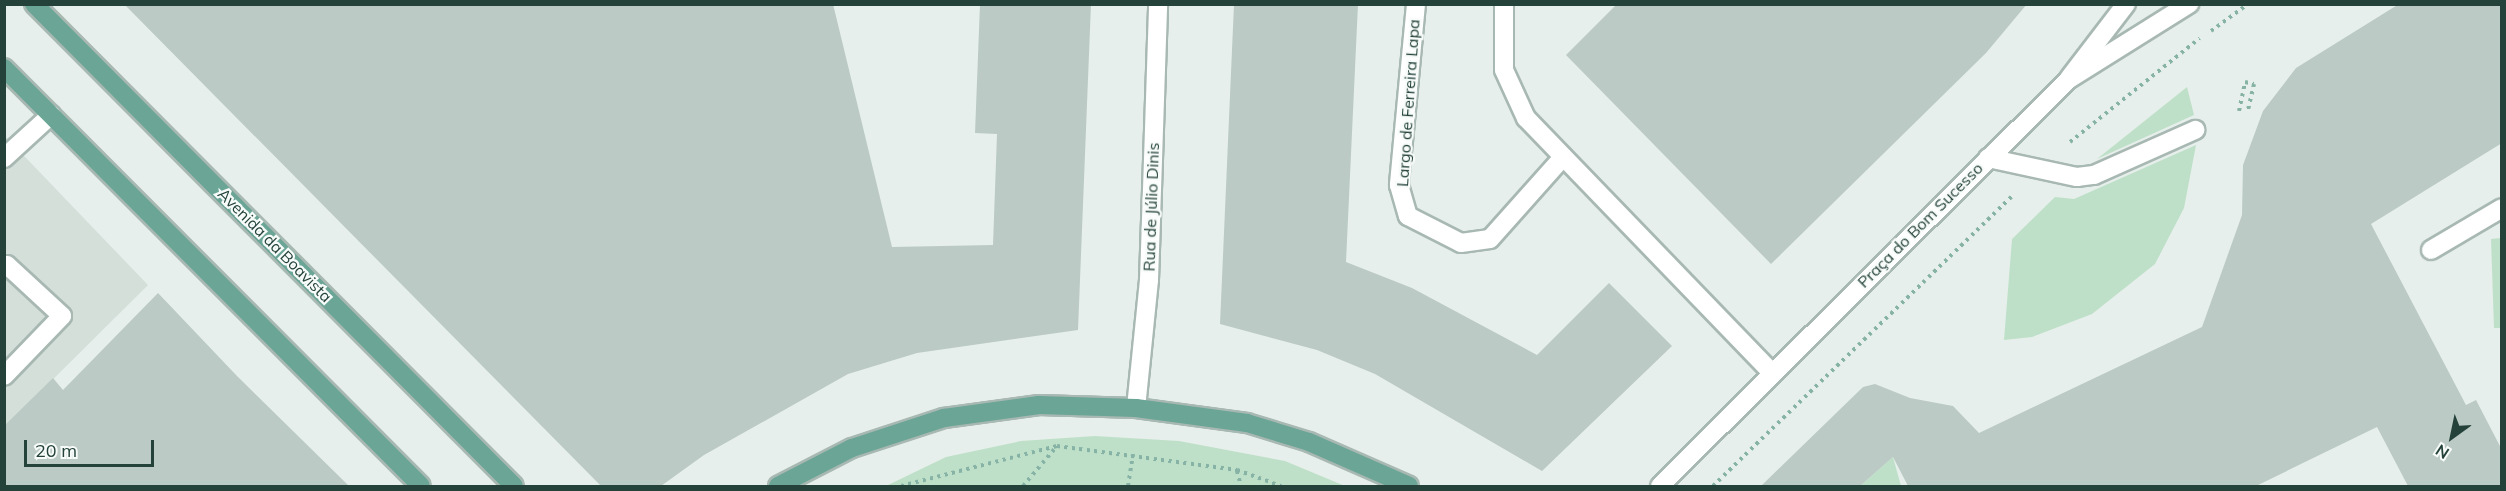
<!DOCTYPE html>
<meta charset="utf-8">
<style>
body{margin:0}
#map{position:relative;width:2506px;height:491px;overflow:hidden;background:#e6efeb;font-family:Mulish,sans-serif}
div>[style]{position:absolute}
.built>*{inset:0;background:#d4dfda}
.green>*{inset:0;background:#bfe0c8}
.building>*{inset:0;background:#bbcac4}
.path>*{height:4px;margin-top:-2px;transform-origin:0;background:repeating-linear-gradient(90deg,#86b3a5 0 3px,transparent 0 7.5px)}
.roads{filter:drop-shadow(2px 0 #a8b8b2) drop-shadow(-2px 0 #a8b8b2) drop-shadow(0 2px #a8b8b2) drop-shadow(0 -2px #a8b8b2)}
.service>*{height:18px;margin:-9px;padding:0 9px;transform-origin:9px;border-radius:9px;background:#fff}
.minor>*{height:18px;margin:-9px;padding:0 9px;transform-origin:9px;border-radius:9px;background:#fff}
.tertiary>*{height:18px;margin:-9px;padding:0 9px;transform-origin:9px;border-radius:9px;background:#fff}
.secondary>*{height:18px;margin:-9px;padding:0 9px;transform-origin:9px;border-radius:9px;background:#fff}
.primary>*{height:18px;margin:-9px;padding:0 9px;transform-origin:9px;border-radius:9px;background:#6aa596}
span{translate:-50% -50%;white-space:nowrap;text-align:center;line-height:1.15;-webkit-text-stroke:4.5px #f7fbf9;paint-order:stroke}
.street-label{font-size:16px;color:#24423a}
.frame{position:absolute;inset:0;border:6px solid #24423a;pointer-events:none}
.north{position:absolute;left:2422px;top:407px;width:60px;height:60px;-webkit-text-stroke:4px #f7fbf9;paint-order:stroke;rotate:213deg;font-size:16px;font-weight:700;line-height:24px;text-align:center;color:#24423a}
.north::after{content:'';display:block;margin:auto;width:21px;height:27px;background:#24423a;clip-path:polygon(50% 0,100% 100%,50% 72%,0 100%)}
.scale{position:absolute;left:24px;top:440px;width:130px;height:27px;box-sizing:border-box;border:3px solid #24423a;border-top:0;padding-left:8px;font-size:18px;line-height:21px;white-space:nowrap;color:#24423a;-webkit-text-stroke:4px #f7fbf9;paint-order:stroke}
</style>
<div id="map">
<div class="built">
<i style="clip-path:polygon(5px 136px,148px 285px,5px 427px)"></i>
</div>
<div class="green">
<i style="clip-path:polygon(2187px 87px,2194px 115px,2097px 159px)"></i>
<i style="clip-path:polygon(2196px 145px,2184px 208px,2155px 264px,2092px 314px,2032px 337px,2004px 340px,2012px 239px,2055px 197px,2074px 199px)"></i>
<i style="clip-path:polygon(2501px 238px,2501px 328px,2494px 328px,2491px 239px)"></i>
<i style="clip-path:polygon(1095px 436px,1179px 441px,1285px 461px,1345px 486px,886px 486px,946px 457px,1021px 441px)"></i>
<i style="clip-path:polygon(1893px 457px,1901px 486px,1860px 486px)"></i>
</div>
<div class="building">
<i style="clip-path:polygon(124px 4px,833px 4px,892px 247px,993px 245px,997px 134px,975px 133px,980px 4px,1091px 4px,1078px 330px,917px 353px,848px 374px,704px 455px,661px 486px,601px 486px)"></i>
<i style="clip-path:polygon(1234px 4px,1358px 4px,1346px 262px,1412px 288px,1537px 355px,1609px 283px,1672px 346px,1542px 471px,1375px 374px,1317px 350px,1220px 324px)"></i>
<i style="clip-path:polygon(1617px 4px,2027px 4px,1986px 53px,1771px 264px,1566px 55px)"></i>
<i style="clip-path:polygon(2399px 4px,2502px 4px,2502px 143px,2371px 224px,2466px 405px,2476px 400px,2502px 450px,2502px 486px,2408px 486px,2377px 427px,2256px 486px,1908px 486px,1893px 457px,1860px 486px,1761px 486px,1863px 387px,1875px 384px,1910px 398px,1953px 406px,1979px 433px,2202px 327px,2242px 215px,2243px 165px,2263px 111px,2296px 68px)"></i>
<i style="clip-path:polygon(158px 293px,237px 376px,349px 486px,4px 486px,4px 426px,53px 378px,63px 390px)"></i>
</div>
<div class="path">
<i style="left:2211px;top:31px;width:46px;rotate:-36.1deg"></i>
<i style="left:2239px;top:111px;width:30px;rotate:-78deg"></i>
<i style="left:2245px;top:82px;width:9px;rotate:13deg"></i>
<i style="left:2254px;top:84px;width:28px;rotate:103deg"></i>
<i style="left:2070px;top:142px;width:166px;rotate:-38.7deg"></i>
<i style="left:1237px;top:471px;width:16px;rotate:75deg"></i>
<i style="left:901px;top:486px;width:161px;rotate:-14.4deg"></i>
<i style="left:1057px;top:446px;width:182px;rotate:7.6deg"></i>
<i style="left:1237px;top:470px;width:47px;rotate:20deg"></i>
<i style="left:1023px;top:486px;width:52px;rotate:-49.6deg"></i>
<i style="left:1128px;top:486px;width:32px;rotate:-81deg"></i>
<i style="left:1713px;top:486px;width:417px;rotate:-44.1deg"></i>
</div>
<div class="roads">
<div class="service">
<i style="left:1504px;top:4px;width:66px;rotate:90deg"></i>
<i style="left:1504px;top:70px;width:53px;rotate:65.4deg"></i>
<i style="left:1526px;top:118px;width:353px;rotate:46deg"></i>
<i style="left:4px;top:158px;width:64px;rotate:-42.5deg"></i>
<i style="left:1988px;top:158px;width:91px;rotate:12.1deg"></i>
<i style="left:2077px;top:177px;width:17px;rotate:-7deg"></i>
<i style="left:2094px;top:175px;width:111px;rotate:-24deg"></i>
<i style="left:2431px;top:250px;width:82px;rotate:-30.6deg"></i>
<i style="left:4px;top:268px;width:4px;rotate:-45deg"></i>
<i style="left:7px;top:265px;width:75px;rotate:42.8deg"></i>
<i style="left:62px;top:316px;width:83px;rotate:134deg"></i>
</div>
<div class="minor">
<i style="left:1416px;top:4px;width:182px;rotate:95.4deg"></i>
<i style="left:1399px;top:185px;width:32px;rotate:74deg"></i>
<i style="left:1408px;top:216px;width:59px;rotate:27deg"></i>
<i style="left:1461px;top:243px;width:29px;rotate:-8deg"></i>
<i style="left:1490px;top:239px;width:110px;rotate:-48.3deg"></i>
</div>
<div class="tertiary">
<i style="left:2070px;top:77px;width:92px;rotate:-52.5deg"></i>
</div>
<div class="secondary">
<i style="left:1136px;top:408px;width:129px;rotate:-84.2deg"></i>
<i style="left:1149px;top:280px;width:276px;rotate:-88.1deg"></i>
<i style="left:1660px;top:486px;width:577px;rotate:-44.86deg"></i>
<i style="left:2069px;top:79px;width:142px;rotate:-32deg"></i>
</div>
<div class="primary">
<i style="left:34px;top:4px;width:680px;rotate:45.12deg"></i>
<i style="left:4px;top:68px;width:590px;rotate:45.07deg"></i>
<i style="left:778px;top:486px;width:83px;rotate:-27.2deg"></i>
<i style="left:852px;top:448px;width:97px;rotate:-18.1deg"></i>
<i style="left:944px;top:418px;width:96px;rotate:-7.8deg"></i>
<i style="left:1039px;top:405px;width:97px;rotate:1.8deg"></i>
<i style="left:1136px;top:408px;width:112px;rotate:7.7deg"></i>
<i style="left:1247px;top:423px;width:65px;rotate:17deg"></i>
<i style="left:1309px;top:442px;width:109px;rotate:23.7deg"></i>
</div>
</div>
<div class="street-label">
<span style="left:1408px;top:103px;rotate:-86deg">Largo de Ferreira Lapa</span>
<span style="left:1151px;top:207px;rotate:-88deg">Rua de Júlio Dinis</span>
<span style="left:1920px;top:225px;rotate:-45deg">Praça do Bom Sucesso</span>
<span style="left:275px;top:245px;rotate:45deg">Avenida da Boavista</span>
</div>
<div class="frame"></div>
<div class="north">N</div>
<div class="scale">20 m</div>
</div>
